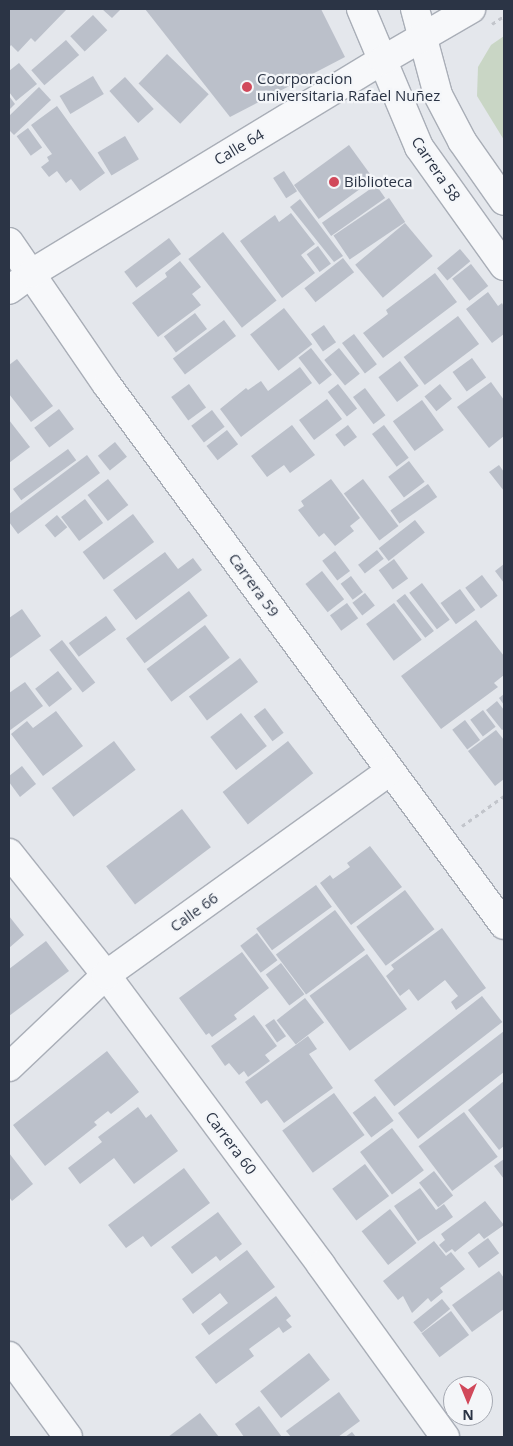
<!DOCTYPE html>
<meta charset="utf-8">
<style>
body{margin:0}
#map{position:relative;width:513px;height:1446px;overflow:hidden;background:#e4e7ec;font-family:"Open Sans",sans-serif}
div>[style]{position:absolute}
.green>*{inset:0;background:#c9d6c5}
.building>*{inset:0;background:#bbc0ca;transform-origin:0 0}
.path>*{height:3px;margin-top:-1.5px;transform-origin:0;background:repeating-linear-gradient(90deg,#c2c5cb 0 4px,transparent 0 8px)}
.roads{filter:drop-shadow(1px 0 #a9aeb7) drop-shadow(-1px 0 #a9aeb7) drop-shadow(0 1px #a9aeb7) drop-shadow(0 -1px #a9aeb7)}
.minor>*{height:28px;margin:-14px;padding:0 14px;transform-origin:14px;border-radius:14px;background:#f7f8fa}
.dots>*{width:14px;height:14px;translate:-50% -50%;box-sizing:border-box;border:2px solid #f4f6f9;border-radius:50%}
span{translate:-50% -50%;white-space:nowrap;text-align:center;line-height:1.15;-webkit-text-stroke:4.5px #f4f6f9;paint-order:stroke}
.poi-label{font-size:15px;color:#2b3445}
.left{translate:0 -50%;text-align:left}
.street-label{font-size:15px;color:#2b3445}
.frame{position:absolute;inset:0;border:10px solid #2b3445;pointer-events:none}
.north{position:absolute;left:443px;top:1376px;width:50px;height:50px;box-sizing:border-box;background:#f4f6f9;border:1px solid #a4a8b1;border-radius:50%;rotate:180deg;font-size:14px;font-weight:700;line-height:20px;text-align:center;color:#2b3445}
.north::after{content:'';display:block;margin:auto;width:18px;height:22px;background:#d1495b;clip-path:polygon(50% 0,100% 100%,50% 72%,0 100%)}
</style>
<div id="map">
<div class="green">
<i style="clip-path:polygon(504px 36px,504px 140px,477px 96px,478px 67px,491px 45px)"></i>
</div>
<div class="building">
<i style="clip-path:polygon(9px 9px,67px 9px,35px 42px,31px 38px,18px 52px,11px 45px,9px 48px)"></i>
<i style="clip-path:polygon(102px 9px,121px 9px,112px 18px)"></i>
<i style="clip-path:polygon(145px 9px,321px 9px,345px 57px,230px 117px)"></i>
<i style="left:93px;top:15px;width:21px;height:31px;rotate:47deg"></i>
<i style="left:66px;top:40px;width:20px;height:46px;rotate:49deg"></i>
<i style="left:167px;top:54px;width:58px;height:41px;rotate:44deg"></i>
<i style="clip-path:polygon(19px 63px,37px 84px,16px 101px,9px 92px,9px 71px)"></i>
<i style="left:93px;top:76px;width:21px;height:39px;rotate:59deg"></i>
<i style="left:125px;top:77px;width:43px;height:21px;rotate:48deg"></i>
<i style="clip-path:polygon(39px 87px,51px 100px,14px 135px,9px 130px,9px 116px)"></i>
<i style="clip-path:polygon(9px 96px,15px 104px,9px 110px)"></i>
<i style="clip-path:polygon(57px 106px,105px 173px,80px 191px,71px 179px,66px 183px,57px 171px,49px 177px,41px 167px,49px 161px,47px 157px,52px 154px,31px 125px)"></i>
<i style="left:28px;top:128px;width:24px;height:14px;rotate:54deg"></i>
<i style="left:125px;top:136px;width:27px;height:32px;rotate:59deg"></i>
<i style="left:349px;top:145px;width:42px;height:68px;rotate:54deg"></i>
<i style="left:284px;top:171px;width:24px;height:13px;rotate:57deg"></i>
<i style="left:376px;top:185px;width:16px;height:66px;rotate:55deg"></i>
<i style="left:389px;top:198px;width:29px;height:67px;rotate:56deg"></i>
<i style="clip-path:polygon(300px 199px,343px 256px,334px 262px,290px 207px)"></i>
<i style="clip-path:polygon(291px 213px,315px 244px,301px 255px,315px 273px,282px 298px,240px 241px,275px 215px,279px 222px)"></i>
<i style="left:405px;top:223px;width:43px;height:65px;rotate:50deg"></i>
<i style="left:223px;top:232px;width:87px;height:44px;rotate:52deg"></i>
<i style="left:169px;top:238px;width:20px;height:56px;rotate:53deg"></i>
<i style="left:318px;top:246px;width:22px;height:14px;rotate:54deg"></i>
<i style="left:460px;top:249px;width:16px;height:30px;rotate:50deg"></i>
<i style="left:343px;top:258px;width:18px;height:49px;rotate:52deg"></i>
<i style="clip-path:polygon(180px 261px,201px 287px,192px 294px,201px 305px,158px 337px,132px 303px,167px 277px,165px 273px)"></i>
<i style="left:471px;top:264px;width:28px;height:24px;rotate:52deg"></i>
<i style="clip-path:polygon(435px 273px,457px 302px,383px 358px,363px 333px,388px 314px,386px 310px)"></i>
<i style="clip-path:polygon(488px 292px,498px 306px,502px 303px,504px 307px,504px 334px,492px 343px,466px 309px)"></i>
<i style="left:284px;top:308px;width:46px;height:43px;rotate:52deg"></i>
<i style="left:195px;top:313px;width:20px;height:39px;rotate:53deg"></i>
<i style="left:458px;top:316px;width:35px;height:68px;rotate:53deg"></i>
<i style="left:224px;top:320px;width:20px;height:64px;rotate:53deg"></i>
<i style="left:324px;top:325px;width:21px;height:16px;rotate:55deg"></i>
<i style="left:354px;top:334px;width:38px;height:15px;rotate:53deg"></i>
<i style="left:311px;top:348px;width:34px;height:16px;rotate:52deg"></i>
<i style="left:339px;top:348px;width:33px;height:19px;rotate:51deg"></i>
<i style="left:472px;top:358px;width:24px;height:24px;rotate:54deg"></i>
<i style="clip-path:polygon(17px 359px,53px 406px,31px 422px,9px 394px,9px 365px)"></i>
<i style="left:400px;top:361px;width:31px;height:27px;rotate:53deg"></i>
<i style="clip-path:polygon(300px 367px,312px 383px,241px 437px,220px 409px,246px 388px,248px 390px,261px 381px,268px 391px)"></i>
<i style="clip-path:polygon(491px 382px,504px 400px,504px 436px,489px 448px,457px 407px)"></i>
<i style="left:189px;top:384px;width:29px;height:22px;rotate:54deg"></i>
<i style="left:338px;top:384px;width:31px;height:13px;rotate:52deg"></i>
<i style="left:440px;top:384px;width:19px;height:20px;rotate:51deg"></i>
<i style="left:365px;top:388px;width:34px;height:15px;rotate:53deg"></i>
<i style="left:327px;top:399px;width:25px;height:35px;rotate:53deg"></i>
<i style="left:422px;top:400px;width:37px;height:36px;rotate:54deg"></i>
<i style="left:59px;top:409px;width:25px;height:31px;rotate:53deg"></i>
<i style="left:212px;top:410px;width:21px;height:26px;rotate:53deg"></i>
<i style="clip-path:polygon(9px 420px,30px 447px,9px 463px)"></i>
<i style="clip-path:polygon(292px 425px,315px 455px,290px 473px,284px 465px,267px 477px,251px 456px)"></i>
<i style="left:348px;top:425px;width:15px;height:16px;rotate:53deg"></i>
<i style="left:384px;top:425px;width:41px;height:15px;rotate:53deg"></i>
<i style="left:227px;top:430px;width:18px;height:26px;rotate:52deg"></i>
<i style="left:115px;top:442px;width:19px;height:22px;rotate:51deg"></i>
<i style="left:68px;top:449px;width:14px;height:68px;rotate:54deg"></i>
<i style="clip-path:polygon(87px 455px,100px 473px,18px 534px,9px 522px,9px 514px)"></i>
<i style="left:409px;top:461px;width:26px;height:26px;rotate:53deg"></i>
<i style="clip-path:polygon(499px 465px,504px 472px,504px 491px,489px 472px)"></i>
<i style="left:108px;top:479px;width:33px;height:26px;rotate:52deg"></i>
<i style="clip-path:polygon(331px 479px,360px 518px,350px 526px,354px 531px,335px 546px,324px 533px,319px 537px,298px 510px,304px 506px,301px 501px)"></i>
<i style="left:363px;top:479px;width:59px;height:24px;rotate:53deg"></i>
<i style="left:428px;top:484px;width:16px;height:46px;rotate:55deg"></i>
<i style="left:85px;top:499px;width:30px;height:30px;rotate:53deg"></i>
<i style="left:133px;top:514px;width:35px;height:63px;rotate:53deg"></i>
<i style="left:57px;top:515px;width:16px;height:16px;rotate:50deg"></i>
<i style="left:415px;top:520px;width:16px;height:46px;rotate:52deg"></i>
<i style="left:377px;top:550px;width:11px;height:24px;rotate:52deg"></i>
<i style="left:335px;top:551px;width:25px;height:16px;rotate:53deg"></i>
<i style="clip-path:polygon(165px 552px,178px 569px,193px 558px,202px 570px,136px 620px,113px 590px)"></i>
<i style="left:394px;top:559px;width:24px;height:19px;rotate:54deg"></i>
<i style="clip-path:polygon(504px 564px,504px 583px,495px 571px)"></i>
<i style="left:322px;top:571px;width:36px;height:21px;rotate:52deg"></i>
<i style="left:482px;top:575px;width:26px;height:21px;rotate:53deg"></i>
<i style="left:351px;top:576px;width:20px;height:13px;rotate:53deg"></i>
<i style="left:422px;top:583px;width:46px;height:16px;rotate:53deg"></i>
<i style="left:460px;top:589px;width:26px;height:24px;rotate:54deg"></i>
<i style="left:189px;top:591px;width:31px;height:79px;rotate:53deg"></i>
<i style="left:365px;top:593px;width:16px;height:16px;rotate:52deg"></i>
<i style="left:405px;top:594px;width:47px;height:11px;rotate:52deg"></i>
<i style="left:347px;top:603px;width:19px;height:21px;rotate:54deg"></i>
<i style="left:394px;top:603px;width:46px;height:35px;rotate:53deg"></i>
<i style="clip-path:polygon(22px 609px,41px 636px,9px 659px,9px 618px)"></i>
<i style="left:106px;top:616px;width:17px;height:46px;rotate:54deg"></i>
<i style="clip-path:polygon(476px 620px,504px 656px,504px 675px,494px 683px,498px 687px,441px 729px,401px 676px)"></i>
<i style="left:205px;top:625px;width:41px;height:73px;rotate:53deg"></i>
<i style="left:62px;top:640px;width:54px;height:16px;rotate:52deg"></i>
<i style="left:240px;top:658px;width:30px;height:64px;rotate:53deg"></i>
<i style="left:58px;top:671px;width:23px;height:29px;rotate:52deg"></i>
<i style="clip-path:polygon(25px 682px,43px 706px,9px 731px,9px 693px)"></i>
<i style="clip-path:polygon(504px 694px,504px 705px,499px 698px)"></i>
<i style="clip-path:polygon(497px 701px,504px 710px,504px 729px,502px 730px,486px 710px)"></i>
<i style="left:265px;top:708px;width:31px;height:14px;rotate:53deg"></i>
<i style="left:483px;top:710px;width:21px;height:16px;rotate:53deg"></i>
<i style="clip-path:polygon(56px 711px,83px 746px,43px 776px,11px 734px,27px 721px,33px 728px)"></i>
<i style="left:241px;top:713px;width:42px;height:39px;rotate:52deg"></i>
<i style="left:465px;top:720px;width:25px;height:16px;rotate:53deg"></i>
<i style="clip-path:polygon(496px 730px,504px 740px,504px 779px,495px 786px,468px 751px)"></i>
<i style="left:114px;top:741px;width:36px;height:78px;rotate:53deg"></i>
<i style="left:288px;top:741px;width:41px;height:83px;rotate:52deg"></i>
<i style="clip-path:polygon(22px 766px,36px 784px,20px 797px,9px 782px,9px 776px)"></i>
<i style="left:182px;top:809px;width:48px;height:95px;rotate:53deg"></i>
<i style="clip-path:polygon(370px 846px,402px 887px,351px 925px,320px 883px,330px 875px,333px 879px,350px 867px,347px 863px)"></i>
<i style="left:316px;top:885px;width:27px;height:74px;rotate:54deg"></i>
<i style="left:405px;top:890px;width:49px;height:61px;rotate:53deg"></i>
<i style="left:335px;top:910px;width:50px;height:74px;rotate:53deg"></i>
<i style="clip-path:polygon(9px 916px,24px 935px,9px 948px)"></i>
<i style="clip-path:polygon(442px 928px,486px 988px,456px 1010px,451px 1002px,458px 996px,445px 980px,418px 1001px,409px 989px,400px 996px,386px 976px,394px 969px,391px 965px)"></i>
<i style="left:257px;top:933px;width:34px;height:21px;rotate:53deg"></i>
<i style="clip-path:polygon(46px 941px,69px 971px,9px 1016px,9px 969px)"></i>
<i style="clip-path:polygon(242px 952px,269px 988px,234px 1015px,237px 1019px,212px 1037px,209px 1033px,206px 1035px,179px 998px)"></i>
<i style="left:367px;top:954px;width:68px;height:71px;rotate:54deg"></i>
<i style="left:281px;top:963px;width:39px;height:19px;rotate:53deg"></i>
<i style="left:482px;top:996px;width:33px;height:137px;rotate:52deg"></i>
<i style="left:305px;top:998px;width:31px;height:36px;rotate:52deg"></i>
<i style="clip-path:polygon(254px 1015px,277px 1046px,265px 1055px,270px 1061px,248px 1077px,244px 1071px,239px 1075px,229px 1063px,225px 1066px,211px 1046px)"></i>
<i style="left:274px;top:1019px;width:21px;height:11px;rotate:55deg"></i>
<i style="clip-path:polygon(504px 1031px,504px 1072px,418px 1139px,398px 1113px)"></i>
<i style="clip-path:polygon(308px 1036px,317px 1049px,309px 1054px,333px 1088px,284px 1123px,267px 1100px,261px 1104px,245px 1082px)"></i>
<i style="clip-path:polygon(107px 1051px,139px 1092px,111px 1114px,108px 1111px,94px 1122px,97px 1125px,45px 1166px,13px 1125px)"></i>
<i style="clip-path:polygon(504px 1081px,504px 1146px,499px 1150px,468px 1110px)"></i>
<i style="left:334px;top:1093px;width:52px;height:64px;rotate:54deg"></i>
<i style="left:375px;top:1096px;width:31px;height:28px;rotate:53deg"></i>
<i style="clip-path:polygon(138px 1107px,146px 1118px,151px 1114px,178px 1151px,134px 1184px,114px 1158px,80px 1184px,68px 1168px,102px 1142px,98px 1137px)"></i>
<i style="left:464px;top:1112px;width:56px;height:57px;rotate:53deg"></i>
<i style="left:392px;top:1128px;width:53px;height:40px;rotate:53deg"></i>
<i style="clip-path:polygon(9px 1153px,33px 1184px,12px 1201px,9px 1197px)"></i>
<i style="clip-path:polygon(504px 1159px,504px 1179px,494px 1166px)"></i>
<i style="left:365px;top:1164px;width:40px;height:41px;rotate:53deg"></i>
<i style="clip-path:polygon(184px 1168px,210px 1203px,151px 1247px,143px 1236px,126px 1248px,108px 1225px)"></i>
<i style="left:434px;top:1171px;width:31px;height:19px;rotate:52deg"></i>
<i style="clip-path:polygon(420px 1188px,436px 1210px,444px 1204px,453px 1217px,418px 1241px,394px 1206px)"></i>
<i style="clip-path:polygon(485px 1201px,504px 1225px,484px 1239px,479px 1233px,455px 1252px,452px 1249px,446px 1253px,439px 1245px,445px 1240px,441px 1234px)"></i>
<i style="left:390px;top:1209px;width:43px;height:36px;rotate:52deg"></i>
<i style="clip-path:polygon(218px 1212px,242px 1244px,220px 1261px,216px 1256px,192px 1274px,171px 1247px)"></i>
<i style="left:488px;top:1238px;width:19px;height:25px;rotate:54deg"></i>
<i style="clip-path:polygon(434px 1241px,446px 1256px,451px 1252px,465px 1269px,440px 1288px,443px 1292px,431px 1302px,428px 1298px,412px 1313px,403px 1296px,398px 1300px,383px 1281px)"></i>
<i style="clip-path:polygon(247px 1250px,275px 1287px,209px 1335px,201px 1324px,228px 1303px,220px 1293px,193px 1314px,182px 1299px)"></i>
<i style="clip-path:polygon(499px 1271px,504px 1278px,504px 1309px,472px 1332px,452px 1305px)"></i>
<i style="clip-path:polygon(276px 1296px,291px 1316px,286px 1320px,292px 1327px,283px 1333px,279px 1327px,249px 1349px,254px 1356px,216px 1384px,195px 1357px)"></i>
<i style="left:442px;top:1299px;width:13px;height:37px;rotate:51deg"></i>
<i style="left:451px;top:1311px;width:30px;height:37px;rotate:53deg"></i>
<i style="left:309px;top:1353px;width:34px;height:62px;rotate:52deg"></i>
<i style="clip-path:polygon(339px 1392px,360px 1421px,338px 1437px,291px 1437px,286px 1431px)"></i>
<i style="clip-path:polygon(259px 1406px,282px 1437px,244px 1437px,235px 1424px)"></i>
<i style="clip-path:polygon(200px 1413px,219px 1437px,168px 1437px)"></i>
<i style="clip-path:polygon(352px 1432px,356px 1437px,345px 1437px)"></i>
</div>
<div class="path">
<i style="left:492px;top:24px;width:14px;rotate:-34deg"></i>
<i style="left:462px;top:826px;width:52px;rotate:-35.5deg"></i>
</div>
<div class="roads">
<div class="minor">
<i style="left:361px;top:9px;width:150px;rotate:67.2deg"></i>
<i style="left:419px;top:147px;width:146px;rotate:54.5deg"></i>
<i style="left:415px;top:9px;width:89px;rotate:75deg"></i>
<i style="left:438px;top:95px;width:52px;rotate:62.4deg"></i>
<i style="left:462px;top:141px;width:73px;rotate:55deg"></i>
<i style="left:9px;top:242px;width:173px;rotate:55.6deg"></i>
<i style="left:107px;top:385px;width:670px;rotate:53.68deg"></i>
<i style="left:9px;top:290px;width:29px;rotate:-36deg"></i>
<i style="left:32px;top:273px;width:411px;rotate:-31.3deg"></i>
<i style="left:383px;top:60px;width:102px;rotate:-30.1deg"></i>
<i style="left:9px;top:853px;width:156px;rotate:51.5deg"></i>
<i style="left:106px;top:975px;width:361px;rotate:53.4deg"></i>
<i style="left:321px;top:1265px;width:212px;rotate:54.2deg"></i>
<i style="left:9px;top:1067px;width:134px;rotate:-43.5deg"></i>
<i style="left:106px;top:975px;width:350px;rotate:-35.7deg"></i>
<i style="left:9px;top:1356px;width:100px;rotate:53.9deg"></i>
</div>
</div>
<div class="dots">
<i style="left:247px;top:87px;background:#d1495b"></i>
<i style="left:334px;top:182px;background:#d1495b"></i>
</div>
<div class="poi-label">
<span class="left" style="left:257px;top:87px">Coorporacion<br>universitaria Rafael Nuñez</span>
<span class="left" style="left:344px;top:182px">Biblioteca</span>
</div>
<div class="street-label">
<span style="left:239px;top:147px;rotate:-31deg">Calle 64</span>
<span style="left:436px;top:169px;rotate:56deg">Carrera 58</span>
<span style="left:254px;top:585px;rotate:54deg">Carrera 59</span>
<span style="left:194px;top:912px;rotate:-36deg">Calle 66</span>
<span style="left:231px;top:1143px;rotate:53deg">Carrera 60</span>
</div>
<div class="frame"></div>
<div class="north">N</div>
</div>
